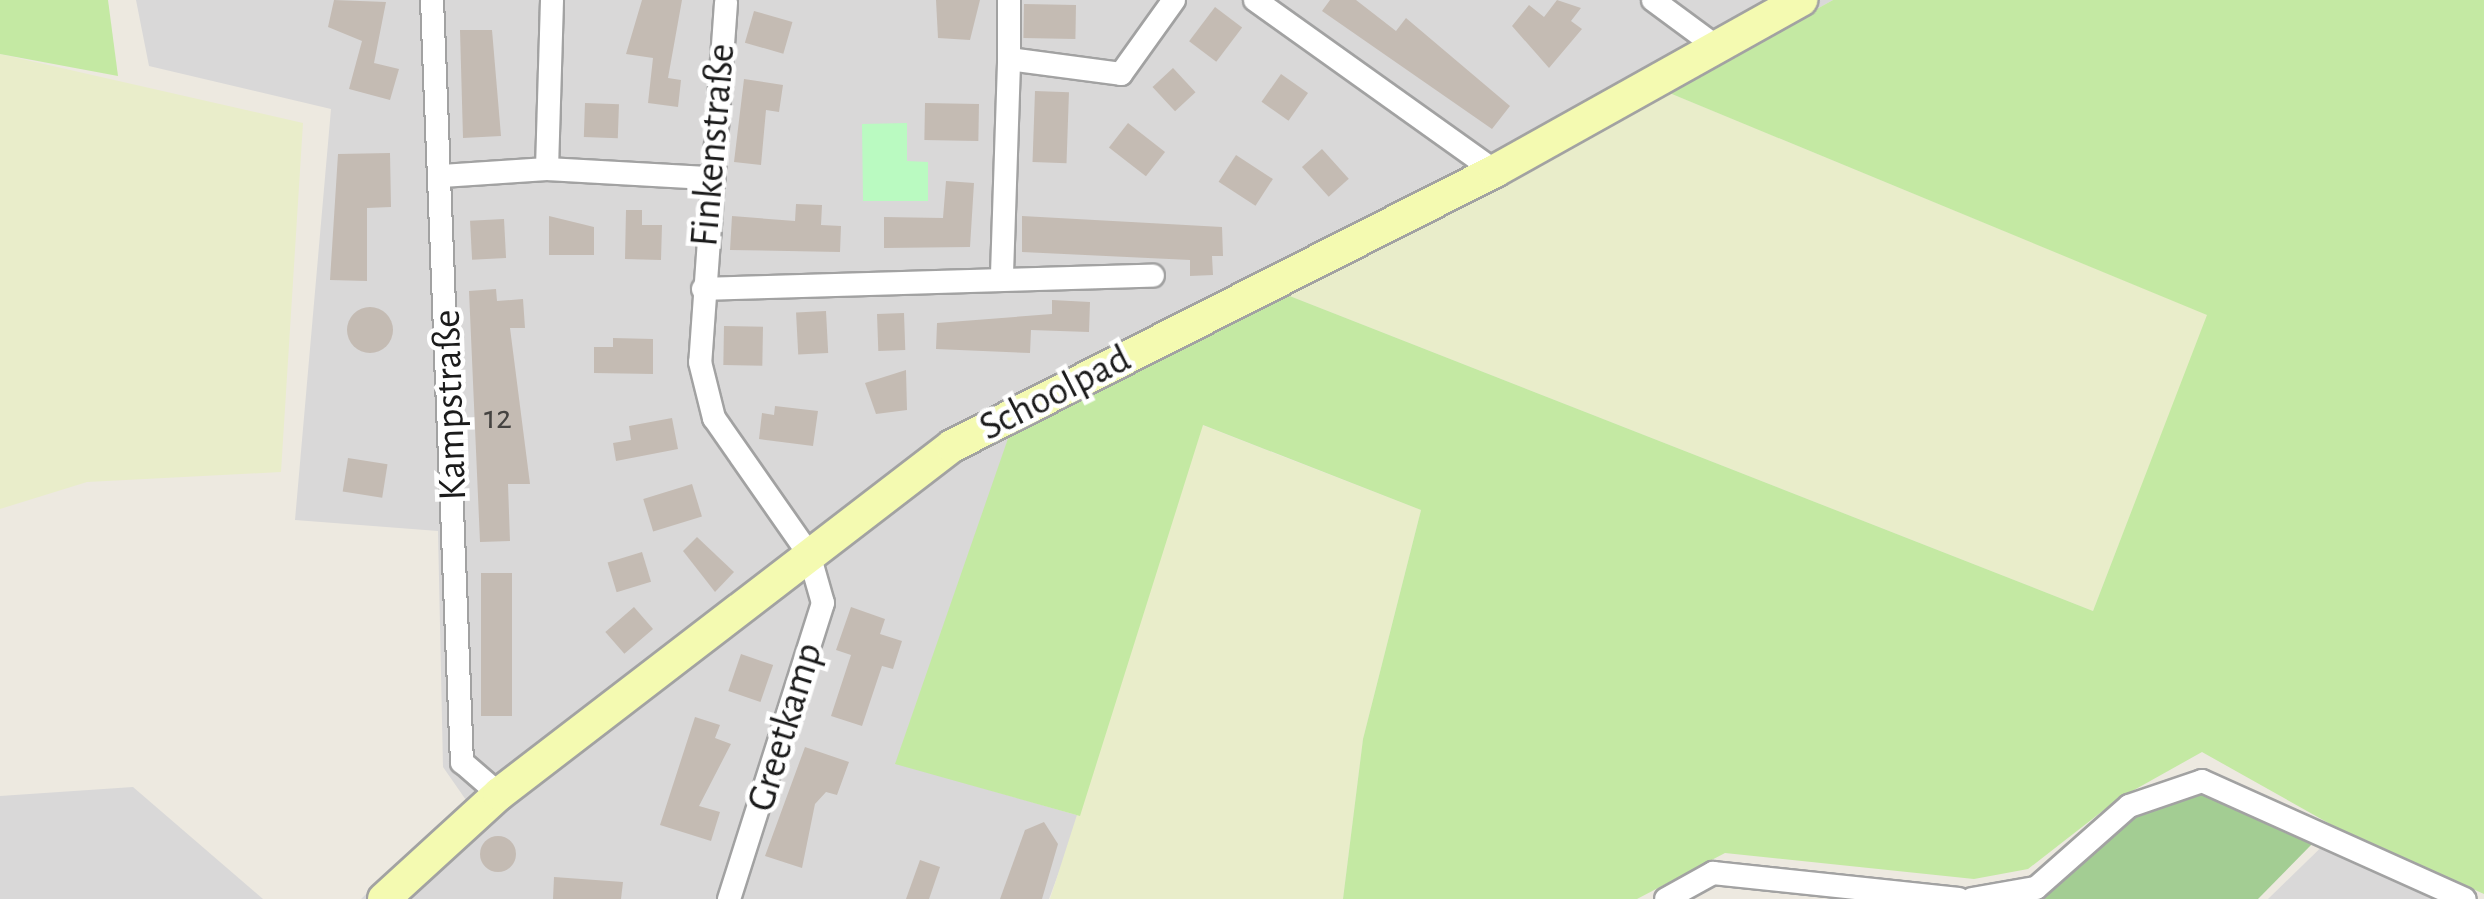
<!DOCTYPE html>
<meta charset="utf-8">
<style>
body{margin:0}
#map{position:relative;width:2484px;height:899px;overflow:hidden;background:#ede9e0;font-family:"Alegreya Sans",sans-serif}
div>[style]{position:absolute}
.residential>*{inset:0;background:#d9d8d8}
.farmland>*{inset:0;background:#e9edca}
.grass>*{inset:0;background:#c4e9a3}
.forest>*{inset:0;background:#a3cd93}
.park>*{inset:0;background:#bafac1}
.building>*{inset:0;background:#c4bbb3;transform-origin:0 0}
.round{border-radius:50%}
.roads{filter:drop-shadow(2px 0 #a2a2a2) drop-shadow(-2px 0 #a2a2a2) drop-shadow(0 2px #a2a2a2) drop-shadow(0 -2px #a2a2a2)}
.street>*{height:22px;margin:-11px;padding:0 11px;transform-origin:11px;border-radius:11px;background:#fff}
.secondary>*{height:32px;margin:-16px;padding:0 16px;transform-origin:16px;border-radius:16px;background:#f4fab1}
span{translate:-50% -50%;white-space:nowrap;text-align:center;line-height:1.15;-webkit-text-stroke:9px #fff;paint-order:stroke}
.number-label{font-size:35px;color:#454341}
.number-label span{-webkit-text-stroke-width:0}
.street-label{font-size:40px;color:#1b1b1b}
</style>
<div id="map">
<div class="residential">
<i style="clip-path:polygon(136px 0,1833px 0,1507px 181px,1013px 427px,896px 763px,1080px 816px,1049px 899px,361px 899px,466px 800px,443px 767px,438px 531px,295px 520px,331px 109px,149px 66px)"></i>
<i style="clip-path:polygon(133px 787px,263px 899px,0 899px,0 796px)"></i>
<i style="clip-path:polygon(2340px 829px,2478px 899px,2268px 899px)"></i>
</div>
<div class="farmland">
<i style="clip-path:polygon(0 54px,303px 123px,281px 472px,87px 482px,0 509px)"></i>
<i style="clip-path:polygon(1667px 92px,2208px 315px,2093px 611px,1282px 293px)"></i>
<i style="clip-path:polygon(1202px 425px,1421px 510px,1363px 739px,1343px 899px,1050px 899px)"></i>
</div>
<div class="grass">
<i style="clip-path:polygon(0 0,108px 0,118px 76px,0 54px)"></i>
<i style="clip-path:polygon(1833px 0,2484px 0,2484px 894px,2339px 829px,2202px 752px,2118px 799px,2028px 869px,1974px 879px,1725px 853px,1637px 899px,1343px 899px,1363px 739px,1421px 510px,1203px 425px,1080px 816px,895px 764px,1012px 427px,1282px 293px,2093px 611px,2207px 315px,1667px 92px)"></i>
</div>
<div class="forest">
<i style="clip-path:polygon(2202px 790px,2313px 843px,2258px 899px,2030px 899px,2133px 815px)"></i>
</div>
<div class="park">
<i style="clip-path:polygon(907px 123px,907px 161px,928px 162px,928px 201px,863px 201px,862px 124px)"></i>
</div>
<div class="building">
<i style="clip-path:polygon(334px 0,386px 2px,374px 63px,399px 69px,390px 100px,349px 89px,362px 41px,328px 27px)"></i>
<i style="clip-path:polygon(642px 0,682px 0,668px 78px,681px 80px,678px 107px,648px 103px,653px 58px,626px 54px)"></i>
<i style="clip-path:polygon(936px 0,980px 0,970px 40px,938px 38px)"></i>
<i style="clip-path:polygon(1330px 0,1356px 0,1396px 31px,1406px 18px,1510px 106px,1492px 129px,1322px 11px)"></i>
<i style="clip-path:polygon(1557px 0,1581px 8px,1571px 21px,1582px 29px,1549px 68px,1512px 26px,1529px 5px,1544px 17px)"></i>
<i style="left:1024px;top:4px;width:52px;height:34px;rotate:1deg"></i>
<i style="left:1215px;top:7px;width:34px;height:43px;rotate:37deg"></i>
<i style="left:754px;top:11px;width:40px;height:33px;rotate:16deg"></i>
<i style="clip-path:polygon(460px 30px,492px 30px,501px 136px,463px 138px)"></i>
<i style="left:1173px;top:68px;width:33px;height:28px;rotate:47deg"></i>
<i style="left:1281px;top:74px;width:33px;height:34px;rotate:35deg"></i>
<i style="clip-path:polygon(744px 79px,783px 85px,779px 112px,766px 110px,761px 165px,734px 162px)"></i>
<i style="left:1035px;top:91px;width:34px;height:71px;rotate:2deg"></i>
<i style="left:585px;top:103px;width:34px;height:34px;rotate:2deg"></i>
<i style="left:925px;top:103px;width:54px;height:37px;rotate:1deg"></i>
<i style="left:1128px;top:123px;width:47px;height:31px;rotate:38deg"></i>
<i style="left:1322px;top:149px;width:40px;height:27px;rotate:48deg"></i>
<i style="clip-path:polygon(390px 153px,391px 207px,367px 208px,367px 281px,330px 280px,338px 154px)"></i>
<i style="left:1236px;top:155px;width:44px;height:32px;rotate:33deg"></i>
<i style="clip-path:polygon(946px 181px,974px 183px,970px 247px,884px 248px,884px 217px,943px 218px)"></i>
<i style="clip-path:polygon(796px 204px,822px 205px,821px 225px,841px 226px,840px 252px,730px 250px,732px 216px,795px 221px)"></i>
<i style="clip-path:polygon(626px 210px,642px 210px,642px 225px,662px 225px,661px 260px,625px 259px)"></i>
<i style="clip-path:polygon(549px 216px,594px 227px,594px 255px,549px 255px)"></i>
<i style="clip-path:polygon(1022px 216px,1222px 227px,1223px 256px,1212px 256px,1213px 275px,1190px 276px,1190px 260px,1022px 252px)"></i>
<i style="left:504px;top:219px;width:39px;height:34px;rotate:87deg"></i>
<i style="clip-path:polygon(496px 289px,497px 301px,523px 299px,525px 328px,510px 328px,530px 484px,508px 484px,510px 541px,480px 542px,469px 291px)"></i>
<i style="clip-path:polygon(1052px 300px,1090px 302px,1089px 332px,1031px 330px,1030px 353px,936px 349px,937px 323px,1052px 314px)"></i>
<i class="round" style="left:347px;top:307px;width:46px;height:46px"></i>
<i style="left:826px;top:311px;width:42px;height:30px;rotate:87deg"></i>
<i style="left:904px;top:313px;width:37px;height:27px;rotate:88deg"></i>
<i style="left:724px;top:326px;width:39px;height:39px;rotate:1deg"></i>
<i style="clip-path:polygon(613px 338px,653px 339px,653px 374px,594px 373px,594px 347px,613px 347px)"></i>
<i style="clip-path:polygon(906px 370px,907px 410px,876px 414px,865px 383px)"></i>
<i style="clip-path:polygon(775px 406px,818px 411px,813px 446px,759px 439px,762px 413px,774px 415px)"></i>
<i style="clip-path:polygon(672px 418px,678px 449px,616px 461px,613px 443px,631px 440px,629px 426px)"></i>
<i style="left:348px;top:458px;width:40px;height:34px;rotate:9deg"></i>
<i style="left:692px;top:484px;width:34px;height:51px;rotate:73deg"></i>
<i style="clip-path:polygon(697px 537px,734px 572px,715px 592px,683px 551px)"></i>
<i style="left:642px;top:552px;width:31px;height:36px;rotate:73deg"></i>
<i style="left:481px;top:573px;width:31px;height:143px"></i>
<i style="left:634px;top:607px;width:29px;height:38px;rotate:49deg"></i>
<i style="clip-path:polygon(851px 607px,885px 619px,880px 634px,902px 641px,893px 669px,882px 666px,862px 726px,831px 716px,851px 655px,836px 650px)"></i>
<i style="left:741px;top:654px;width:34px;height:39px;rotate:19deg"></i>
<i style="clip-path:polygon(695px 717px,720px 725px,715px 738px,731px 744px,699px 806px,720px 812px,711px 841px,660px 825px)"></i>
<i style="clip-path:polygon(805px 747px,849px 762px,837px 795px,826px 792px,815px 804px,802px 868px,765px 856px)"></i>
<i style="clip-path:polygon(1044px 822px,1058px 844px,1042px 899px,1000px 899px,1025px 830px)"></i>
<i class="round" style="left:480px;top:836px;width:36px;height:36px"></i>
<i style="clip-path:polygon(920px 860px,940px 867px,929px 899px,906px 899px)"></i>
<i style="clip-path:polygon(554px 877px,623px 882px,621px 899px,553px 899px)"></i>
</div>
<div class="roads">
<div class="street">
<i style="left:432px;top:0;width:763px;rotate:87.75deg"></i>
<i style="left:462px;top:762px;width:49px;rotate:40.9deg"></i>
<i style="left:1009px;top:0;width:59px;rotate:90deg"></i>
<i style="left:1255px;top:0;width:295px;rotate:35.5deg"></i>
<i style="left:1653px;top:0;width:81px;rotate:36.4deg"></i>
<i style="left:726px;top:3px;width:360px;rotate:94.1deg"></i>
<i style="left:700px;top:362px;width:58px;rotate:76deg"></i>
<i style="left:714px;top:418px;width:166px;rotate:55.1deg"></i>
<i style="left:809px;top:554px;width:51px;rotate:74.1deg"></i>
<i style="left:823px;top:603px;width:311px;rotate:107.6deg"></i>
<i style="left:547px;top:169px;width:169px;rotate:-88.3deg"></i>
<i style="left:442px;top:176px;width:105px;rotate:-3.8deg"></i>
<i style="left:547px;top:169px;width:160px;rotate:3.2deg"></i>
<i style="left:1002px;top:274px;width:215px;rotate:-88.1deg"></i>
<i style="left:1009px;top:59px;width:113px;rotate:7.6deg"></i>
<i style="left:1121px;top:74px;width:91px;rotate:-54.4deg"></i>
<i style="left:703px;top:289px;width:450px;rotate:-1.7deg"></i>
<i style="left:1666px;top:899px;width:54px;rotate:-29deg"></i>
<i style="left:1713px;top:873px;width:247px;rotate:6deg"></i>
<i style="left:1972px;top:899px;width:65px;rotate:-9.8deg"></i>
<i style="left:2036px;top:888px;width:124px;rotate:-41.4deg"></i>
<i style="left:2129px;top:806px;width:77px;rotate:-18.9deg"></i>
<i style="left:2202px;top:781px;width:288px;rotate:24.2deg"></i>
</div>
<div class="secondary">
<i style="left:384px;top:899px;width:156px;rotate:-42.4deg"></i>
<i style="left:499px;top:794px;width:571px;rotate:-37.53deg"></i>
<i style="left:952px;top:446px;width:609px;rotate:-26.86deg"></i>
<i style="left:1495px;top:171px;width:351px;rotate:-29.2deg"></i>
</div>
</div>
<div class="number-label">
<span style="left:498px;top:418px">12</span>
</div>
<div class="street-label">
<span style="left:713px;top:145px;rotate:-85deg">Finkenstraße</span>
<span style="left:1055px;top:393px;rotate:-27deg">Schoolpad</span>
<span style="left:450px;top:405px;rotate:-92deg">Kampstraße</span>
<span style="left:785px;top:727px;rotate:-73deg">Greetkamp</span>
</div>
</div>
